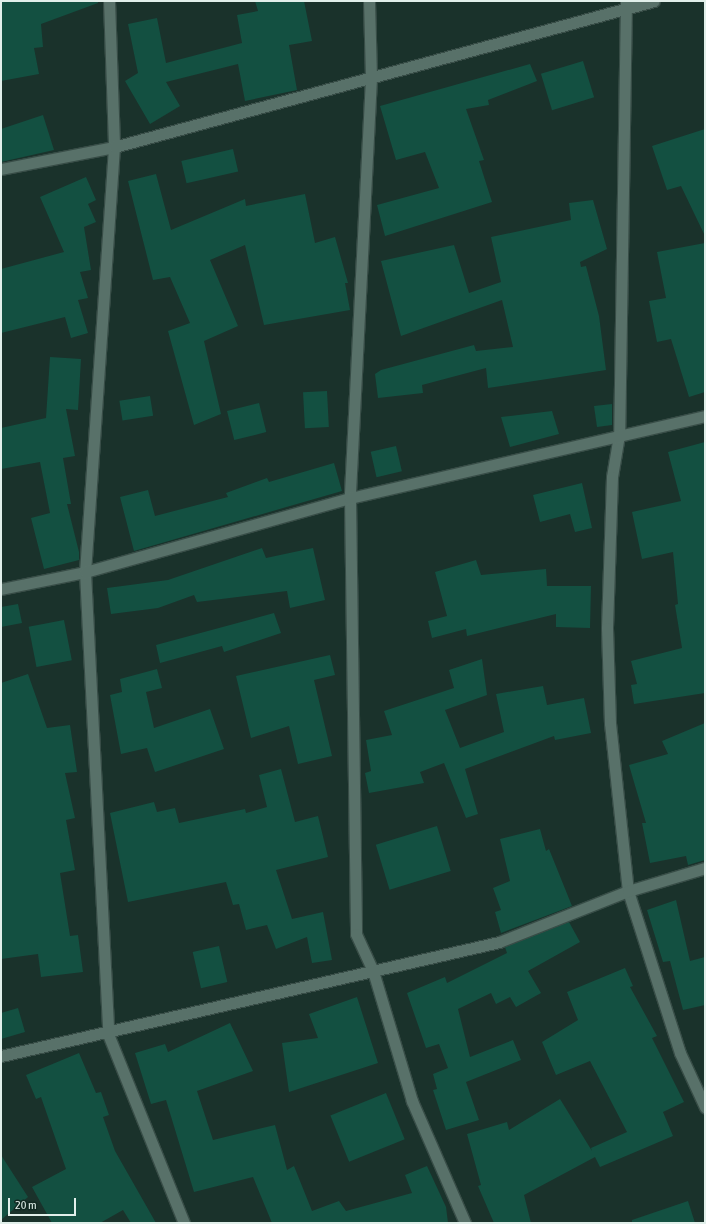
<!DOCTYPE html>
<style>
body{margin:0}
#map{position:relative;width:706px;height:1224px;overflow:hidden;background:#1a322b;font-family:"Asap Condensed",sans-serif}
div>[style]{position:absolute}
.building>*{inset:0;background:#135041;transform-origin:0 0}
.roads{filter:drop-shadow(1px 0 #384d47) drop-shadow(-1px 0 #384d47) drop-shadow(0 1px #384d47) drop-shadow(0 -1px #384d47)}
.minor>*{height:11px;margin:-5.5px;padding:0 5.5px;transform-origin:5.5px;border-radius:5.5px;background:#587169}
span{translate:-50% -50%;white-space:nowrap;text-align:center;line-height:1.15;-webkit-text-stroke:3px #102821;paint-order:stroke}
.frame{position:absolute;inset:0;border:2px solid #e1efea;pointer-events:none}
.scale{position:absolute;left:8px;top:1198px;width:68px;height:18px;box-sizing:border-box;border:2px solid #e1efea;border-top:0;padding-left:5px;font-size:12px;line-height:14px;white-space:nowrap;color:#e1efea;-webkit-text-stroke:3px #102821;paint-order:stroke}
</style>
<div id="map">
<div class="building">
<i style="clip-path:polygon(1px 1px,98px 1px,98px 3px,41px 24px,43px 47px,34px 48px,39px 74px,1px 81px)"></i>
<i style="clip-path:polygon(255px 1px,304px 1px,312px 41px,289px 45px,297px 90px,245px 101px,238px 64px,166px 82px,180px 106px,150px 124px,125px 81px,138px 73px,128px 24px,157px 18px,166px 63px,242px 43px,237px 15px,258px 11px)"></i>
<i style="left:583px;top:61px;width:38px;height:44px;rotate:73deg"></i>
<i style="clip-path:polygon(530px 64px,537px 81px,488px 100px,489px 105px,466px 109px,484px 160px,479px 161px,492px 202px,385px 236px,377px 205px,439px 188px,425px 152px,396px 160px,380px 106px)"></i>
<i style="clip-path:polygon(43px 115px,54px 150px,1px 162px,1px 129px)"></i>
<i style="clip-path:polygon(705px 129px,705px 236px,681px 186px,667px 190px,652px 146px)"></i>
<i style="left:233px;top:149px;width:23px;height:53px;rotate:77deg"></i>
<i style="clip-path:polygon(156px 174px,171px 230px,245px 199px,246px 206px,305px 194px,315px 243px,335px 237px,348px 283px,345px 283px,350px 310px,264px 325px,245px 245px,210px 260px,238px 326px,204px 341px,221px 414px,194px 425px,168px 331px,190px 323px,170px 277px,153px 280px,128px 181px)"></i>
<i style="clip-path:polygon(86px 177px,96px 200px,88px 204px,96px 222px,84px 227px,91px 270px,80px 272px,88px 298px,78px 300px,88px 333px,71px 338px,65px 317px,1px 333px,1px 269px,64px 252px,40px 197px)"></i>
<i style="clip-path:polygon(593px 200px,607px 249px,580px 262px,581px 267px,586px 266px,599px 316px,606px 370px,488px 388px,486px 368px,422px 385px,423px 393px,378px 398px,375px 374px,381px 370px,474px 345px,476px 351px,513px 347px,502px 300px,401px 336px,381px 261px,454px 245px,469px 293px,501px 282px,491px 237px,571px 220px,569px 203px)"></i>
<i style="clip-path:polygon(705px 243px,705px 392px,689px 397px,671px 339px,657px 342px,649px 301px,666px 298px,657px 252px)"></i>
<i style="clip-path:polygon(50px 357px,81px 359px,78px 410px,66px 409px,75px 456px,63px 458px,71px 504px,67px 504px,79px 552px,79px 560px,44px 569px,31px 518px,50px 513px,40px 462px,1px 469px,1px 428px,46px 418px)"></i>
<i style="left:327px;top:391px;width:36px;height:24px;rotate:87deg"></i>
<i style="left:150px;top:396px;width:20px;height:31px;rotate:81deg"></i>
<i style="left:259px;top:403px;width:30px;height:33px;rotate:76deg"></i>
<i style="clip-path:polygon(612px 404px,612px 425px,597px 427px,594px 406px)"></i>
<i style="clip-path:polygon(552px 411px,559px 434px,510px 447px,501px 417px)"></i>
<i style="clip-path:polygon(705px 442px,705px 693px,634px 704px,631px 685px,637px 684px,631px 661px,682px 648px,675px 605px,678px 604px,673px 552px,642px 559px,632px 512px,681px 501px,668px 452px)"></i>
<i style="left:396px;top:446px;width:26px;height:26px;rotate:77deg"></i>
<i style="clip-path:polygon(334px 463px,342px 491px,134px 551px,120px 497px,148px 490px,155px 516px,228px 497px,226px 493px,267px 478px,269px 482px)"></i>
<i style="clip-path:polygon(582px 483px,592px 528px,575px 532px,570px 514px,540px 522px,533px 495px)"></i>
<i style="clip-path:polygon(262px 548px,266px 558px,313px 548px,325px 600px,290px 608px,287px 591px,197px 602px,194px 595px,158px 608px,111px 614px,107px 588px,168px 580px)"></i>
<i style="clip-path:polygon(476px 560px,481px 575px,546px 569px,547px 586px,591px 586px,590px 628px,556px 627px,556px 614px,467px 636px,466px 629px,432px 638px,428px 621px,447px 616px,435px 572px)"></i>
<i style="clip-path:polygon(18px 604px,22px 623px,1px 627px,1px 607px)"></i>
<i style="clip-path:polygon(274px 613px,281px 633px,224px 652px,222px 646px,160px 663px,156px 645px)"></i>
<i style="left:64px;top:620px;width:41px;height:36px;rotate:79deg"></i>
<i style="clip-path:polygon(330px 655px,335px 675px,314px 680px,332px 756px,298px 764px,289px 726px,251px 738px,236px 676px)"></i>
<i style="clip-path:polygon(482px 659px,487px 695px,445px 710px,460px 748px,504px 732px,496px 694px,543px 686px,547px 705px,584px 698px,591px 733px,555px 740px,554px 736px,465px 769px,478px 814px,466px 818px,444px 763px,420px 772px,424px 783px,369px 793px,365px 773px,371px 771px,366px 740px,392px 735px,384px 711px,454px 688px,449px 670px)"></i>
<i style="clip-path:polygon(157px 669px,162px 688px,146px 692px,154px 728px,210px 709px,224px 749px,155px 772px,147px 748px,121px 754px,110px 695px,122px 692px,120px 679px)"></i>
<i style="clip-path:polygon(28px 674px,47px 728px,70px 725px,77px 772px,65px 773px,75px 818px,66px 820px,75px 870px,60px 873px,70px 936px,78px 935px,83px 972px,41px 977px,38px 954px,1px 959px,1px 683px)"></i>
<i style="clip-path:polygon(705px 723px,705px 860px,688px 865px,686px 856px,650px 863px,642px 823px,646px 823px,629px 765px,668px 754px,662px 741px)"></i>
<i style="clip-path:polygon(281px 769px,295px 822px,318px 816px,328px 857px,276px 870px,292px 919px,323px 912px,332px 960px,312px 963px,307px 937px,276px 949px,267px 925px,246px 930px,239px 904px,233px 905px,226px 882px,128px 902px,110px 813px,154px 802px,157px 812px,175px 808px,179px 823px,245px 809px,246px 813px,267px 807px,259px 775px)"></i>
<i style="left:437px;top:826px;width:47px;height:64px;rotate:73deg"></i>
<i style="clip-path:polygon(540px 829px,546px 851px,549px 849px,572px 906px,501px 933px,495px 912px,501px 910px,493px 888px,510px 881px,500px 839px)"></i>
<i style="clip-path:polygon(676px 900px,690px 961px,705px 957px,705px 1005px,683px 1010px,670px 961px,663px 962px,647px 910px)"></i>
<i style="clip-path:polygon(569px 922px,580px 942px,528px 971px,541px 993px,516px 1007px,510px 997px,496px 1004px,491px 993px,458px 1009px,470px 1057px,513px 1040px,521px 1060px,466px 1082px,479px 1120px,446px 1130px,433px 1090px,437px 1089px,433px 1074px,448px 1068px,439px 1044px,426px 1048px,407px 993px,445px 977px,447px 983px,507px 953px,505px 947px)"></i>
<i style="left:219px;top:946px;width:37px;height:27px;rotate:77deg"></i>
<i style="clip-path:polygon(625px 968px,633px 986px,630px 987px,657px 1036px,652px 1038px,684px 1102px,663px 1112px,673px 1136px,600px 1167px,595px 1157px,524px 1195px,531px 1223px,494px 1223px,478px 1186px,481px 1185px,467px 1134px,507px 1122px,509px 1130px,560px 1099px,592px 1151px,591px 1148px,627px 1132px,590px 1061px,556px 1075px,542px 1042px,578px 1020px,567px 992px)"></i>
<i style="clip-path:polygon(357px 997px,378px 1063px,289px 1092px,282px 1043px,318px 1038px,309px 1014px)"></i>
<i style="clip-path:polygon(18px 1008px,25px 1032px,1px 1039px,1px 1013px)"></i>
<i style="clip-path:polygon(230px 1023px,253px 1071px,197px 1091px,213px 1140px,275px 1125px,287px 1170px,294px 1166px,312px 1211px,339px 1201px,346px 1211px,412px 1193px,405px 1175px,427px 1166px,446px 1207px,448px 1223px,272px 1223px,253px 1177px,194px 1192px,166px 1100px,151px 1104px,135px 1053px,165px 1044px,168px 1052px)"></i>
<i style="clip-path:polygon(79px 1053px,96px 1093px,101px 1092px,109px 1115px,103px 1117px,115px 1151px,156px 1223px,131px 1223px,123px 1210px,100px 1223px,52px 1223px,32px 1187px,66px 1169px,41px 1097px,36px 1099px,26px 1075px)"></i>
<i style="left:386px;top:1093px;width:50px;height:60px;rotate:68deg"></i>
<i style="clip-path:polygon(1px 1155px,28px 1197px,1px 1220px)"></i>
<i style="clip-path:polygon(688px 1201px,695px 1223px,632px 1223px,632px 1220px)"></i>
</div>
<div class="roads">
<div class="minor">
<i style="left:109px;top:1px;width:146px;rotate:88deg"></i>
<i style="left:114px;top:147px;width:426px;rotate:93.9deg"></i>
<i style="left:85px;top:572px;width:463px;rotate:87.1deg"></i>
<i style="left:108px;top:1034px;width:204px;rotate:68.1deg"></i>
<i style="left:369px;top:1px;width:77px;rotate:88.5deg"></i>
<i style="left:371px;top:78px;width:421px;rotate:92.9deg"></i>
<i style="left:350px;top:498px;width:436px;rotate:89.2deg"></i>
<i style="left:356px;top:934px;width:41px;rotate:65.3deg"></i>
<i style="left:373px;top:971px;width:136px;rotate:73.3deg"></i>
<i style="left:412px;top:1101px;width:133px;rotate:66.5deg"></i>
<i style="left:626px;top:1px;width:434px;rotate:90.9deg"></i>
<i style="left:619px;top:435px;width:43px;rotate:99.5deg"></i>
<i style="left:612px;top:477px;width:151px;rotate:91.9deg"></i>
<i style="left:607px;top:628px;width:95px;rotate:88.2deg"></i>
<i style="left:610px;top:723px;width:169px;rotate:83.9deg"></i>
<i style="left:628px;top:891px;width:170px;rotate:72.2deg"></i>
<i style="left:680px;top:1053px;width:60px;rotate:65.2deg"></i>
<i style="left:1px;top:169px;width:115px;rotate:-11deg"></i>
<i style="left:114px;top:147px;width:559px;rotate:-15.13deg"></i>
<i style="left:1px;top:589px;width:86px;rotate:-11.4deg"></i>
<i style="left:85px;top:572px;width:275px;rotate:-15.6deg"></i>
<i style="left:350px;top:498px;width:364px;rotate:-13deg"></i>
<i style="left:1px;top:1056px;width:511px;rotate:-12.89deg"></i>
<i style="left:499px;top:942px;width:139px;rotate:-21.6deg"></i>
<i style="left:628px;top:891px;width:80px;rotate:-16.6deg"></i>
</div>
</div>
<div class="frame"></div>
<div class="scale">20 m</div>
</div>
